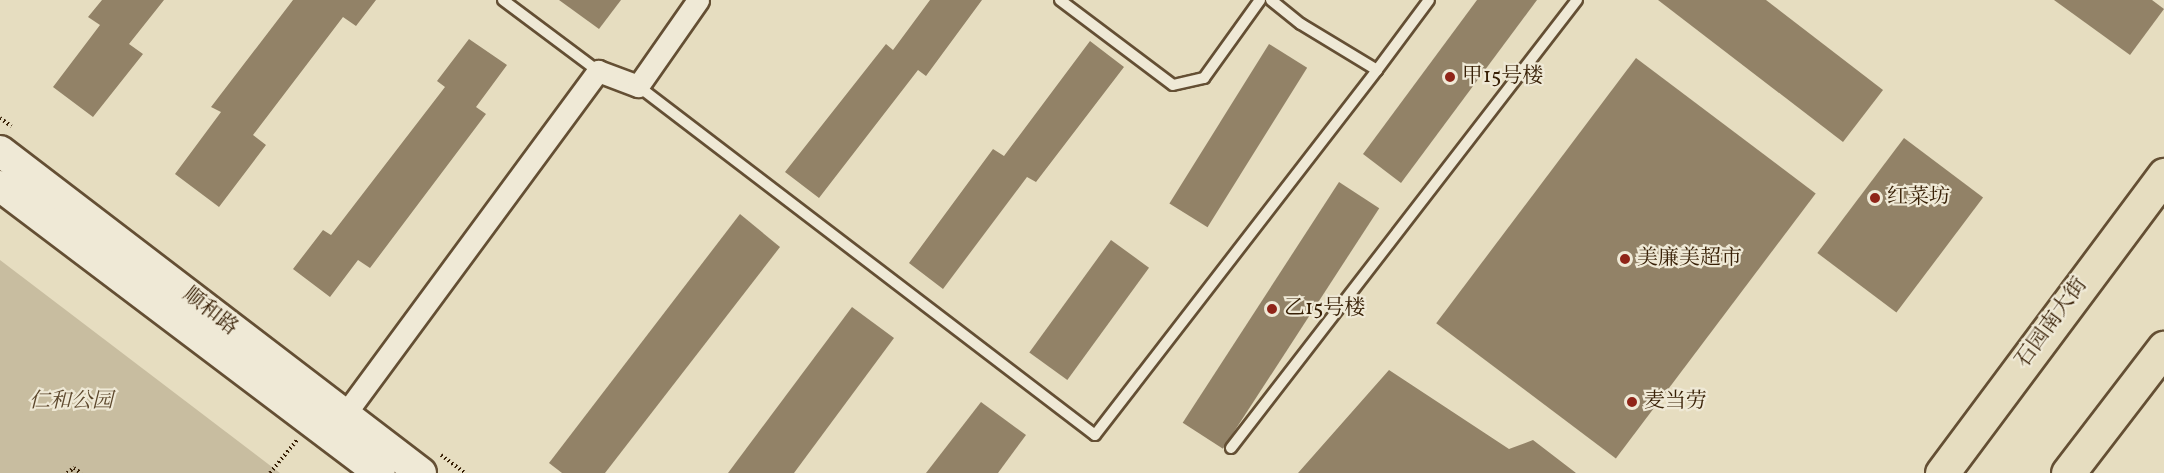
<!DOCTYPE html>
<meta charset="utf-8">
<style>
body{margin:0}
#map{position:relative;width:2164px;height:473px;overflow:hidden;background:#e6ddc0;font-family:Vollkorn,"Noto Serif SC",serif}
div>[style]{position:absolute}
.green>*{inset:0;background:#c8bda0}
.building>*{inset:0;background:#928267;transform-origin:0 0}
.path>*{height:4px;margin-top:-2px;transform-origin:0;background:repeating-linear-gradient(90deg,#382006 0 1.5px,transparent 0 4.5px)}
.roads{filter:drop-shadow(2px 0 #644f34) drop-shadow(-2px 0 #644f34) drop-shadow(0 2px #644f34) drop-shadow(0 -2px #644f34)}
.service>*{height:10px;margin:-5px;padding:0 5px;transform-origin:5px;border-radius:5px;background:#efe9d6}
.minor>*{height:21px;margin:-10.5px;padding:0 10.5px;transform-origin:10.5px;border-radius:10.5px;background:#efe9d6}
.secondary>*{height:30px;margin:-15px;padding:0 15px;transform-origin:15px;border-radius:15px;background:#efe9d6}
.primary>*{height:33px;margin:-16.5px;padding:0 16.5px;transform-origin:16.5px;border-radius:16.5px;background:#e6ddc0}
.dots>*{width:16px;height:16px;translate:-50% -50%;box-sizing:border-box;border:3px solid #efe9d6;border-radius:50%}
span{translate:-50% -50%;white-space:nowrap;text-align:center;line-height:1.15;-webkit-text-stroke:4.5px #efe9d6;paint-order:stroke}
.poi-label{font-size:21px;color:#382006}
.left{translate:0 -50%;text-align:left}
.street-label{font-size:21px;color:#382006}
.park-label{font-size:21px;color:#5c472c;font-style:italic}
</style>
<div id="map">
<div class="green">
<i style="clip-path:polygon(0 260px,280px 473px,0 473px)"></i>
</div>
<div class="building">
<i style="clip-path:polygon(102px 0,164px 0,129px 44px,143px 54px,93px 117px,53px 87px,100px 25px,88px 17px)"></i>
<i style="clip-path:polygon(293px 0,376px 0,356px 26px,343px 17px,253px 135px,266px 145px,219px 207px,175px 174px,221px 112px,211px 107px)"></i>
<i style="clip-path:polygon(559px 0,621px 0,599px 29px)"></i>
<i style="clip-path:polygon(930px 0,982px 0,926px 76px,918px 70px,819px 198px,785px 172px,886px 44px,893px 50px)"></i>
<i style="clip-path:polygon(1477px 0,1537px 0,1401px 183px,1363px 154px)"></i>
<i style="clip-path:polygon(1658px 0,1766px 0,1883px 90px,1843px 142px)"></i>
<i style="clip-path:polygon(2054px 0,2152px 0,2164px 9px,2130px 55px)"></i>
<i style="clip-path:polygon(469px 39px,507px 65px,476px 107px,486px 114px,370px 268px,358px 260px,330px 297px,293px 269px,323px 230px,331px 235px,445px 87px,437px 81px)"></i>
<i style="clip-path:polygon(1090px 41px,1124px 67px,1036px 182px,1027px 177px,943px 289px,909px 263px,993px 149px,1004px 156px)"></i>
<i style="left:1269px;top:44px;width:45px;height:188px;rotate:32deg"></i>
<i style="left:1636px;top:58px;width:225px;height:332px;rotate:37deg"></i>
<i style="left:1904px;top:138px;width:99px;height:144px;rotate:37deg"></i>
<i style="left:1339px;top:182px;width:48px;height:287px;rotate:33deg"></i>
<i style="clip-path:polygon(740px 214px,780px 247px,605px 473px,562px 473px,549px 463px)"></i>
<i style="left:1111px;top:240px;width:47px;height:139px;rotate:36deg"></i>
<i style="clip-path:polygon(852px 307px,894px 338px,794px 473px,728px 473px)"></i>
<i style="clip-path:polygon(1389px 370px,1509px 449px,1533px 440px,1576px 473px,1298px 473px)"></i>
<i style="clip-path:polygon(981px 402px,1026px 435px,998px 473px,926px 473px)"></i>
</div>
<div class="path">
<i style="left:0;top:118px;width:14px;rotate:36deg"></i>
<i style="left:441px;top:455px;width:30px;rotate:37deg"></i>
<i style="left:67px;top:473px;width:9px;rotate:-36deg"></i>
<i style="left:74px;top:468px;width:9px;rotate:36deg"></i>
<i style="left:270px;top:473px;width:43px;rotate:-50.7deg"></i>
</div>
<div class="roads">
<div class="service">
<i style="left:503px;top:0;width:119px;rotate:36.8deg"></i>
<i style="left:1060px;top:0;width:141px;rotate:37deg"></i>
<i style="left:1173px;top:85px;width:32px;rotate:-13deg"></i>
<i style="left:1204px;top:78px;width:96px;rotate:-54.3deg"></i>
<i style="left:1271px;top:0;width:38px;rotate:39deg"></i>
<i style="left:1301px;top:24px;width:89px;rotate:31.2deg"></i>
<i style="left:1377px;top:70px;width:87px;rotate:-53.4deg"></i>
<i style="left:638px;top:86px;width:575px;rotate:37.37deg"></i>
<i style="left:1095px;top:435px;width:461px;rotate:-52.3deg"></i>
<i style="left:1231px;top:448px;width:566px;rotate:-52.32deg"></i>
</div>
<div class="minor">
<i style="left:337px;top:425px;width:440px;rotate:-53.6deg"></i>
<i style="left:598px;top:71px;width:43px;rotate:20.6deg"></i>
<i style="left:638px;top:86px;width:105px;rotate:-55.1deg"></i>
</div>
<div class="secondary">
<i style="left:0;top:151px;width:530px;rotate:37.41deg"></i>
<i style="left:0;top:186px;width:476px;rotate:37.1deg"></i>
</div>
<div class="primary">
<i style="left:1942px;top:473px;width:372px;rotate:-53.3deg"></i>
<i style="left:2068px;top:473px;width:158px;rotate:-52.5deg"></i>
</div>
</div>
<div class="dots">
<i style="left:1450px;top:77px;background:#8f2418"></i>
<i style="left:1875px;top:198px;background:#8f2418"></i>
<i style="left:1625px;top:259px;background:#8f2418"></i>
<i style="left:1272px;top:309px;background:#8f2418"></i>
<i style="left:1632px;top:402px;background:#8f2418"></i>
</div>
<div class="poi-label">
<span class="left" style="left:1462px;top:77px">甲15号楼</span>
<span class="left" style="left:1887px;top:198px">红菜坊</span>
<span class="left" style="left:1637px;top:259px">美廉美超市</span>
<span class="left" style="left:1284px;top:309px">乙15号楼</span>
<span class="left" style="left:1644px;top:402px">麦当劳</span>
</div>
<div class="street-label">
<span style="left:210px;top:312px;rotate:38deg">顺和路</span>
<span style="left:2052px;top:323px;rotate:-54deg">石园南大街</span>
</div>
<div class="park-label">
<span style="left:71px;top:402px">仁和公园</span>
</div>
</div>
